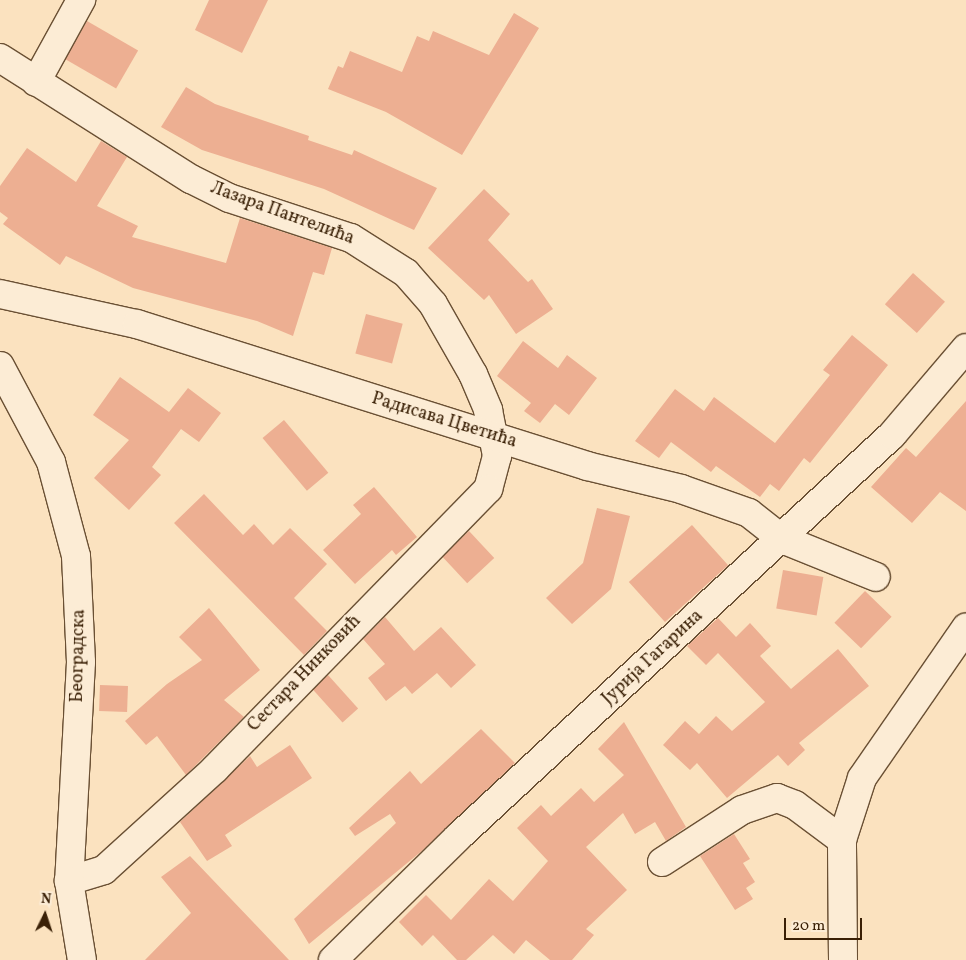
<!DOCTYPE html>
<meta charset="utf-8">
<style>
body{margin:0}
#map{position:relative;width:966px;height:960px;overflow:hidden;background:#fbe2bf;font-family:Vollkorn,serif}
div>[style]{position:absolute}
.building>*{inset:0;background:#edaf92;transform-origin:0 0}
.roads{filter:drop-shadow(1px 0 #6a5034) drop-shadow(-1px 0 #6a5034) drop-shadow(0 1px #6a5034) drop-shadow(0 -1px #6a5034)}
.minor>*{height:28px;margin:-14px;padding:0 14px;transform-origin:14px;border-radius:14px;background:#fcecd5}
span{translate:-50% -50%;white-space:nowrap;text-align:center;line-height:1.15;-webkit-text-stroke:4.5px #fcecd5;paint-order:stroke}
.street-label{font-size:18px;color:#3a2006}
.north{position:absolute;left:20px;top:890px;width:50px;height:50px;-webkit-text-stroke:4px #fcecd5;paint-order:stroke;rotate:4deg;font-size:14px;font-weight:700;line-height:20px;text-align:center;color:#3a2006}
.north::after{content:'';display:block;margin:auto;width:18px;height:22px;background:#3a2006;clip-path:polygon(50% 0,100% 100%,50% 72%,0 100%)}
.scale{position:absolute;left:784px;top:918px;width:78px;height:22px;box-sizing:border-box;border:2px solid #3a2006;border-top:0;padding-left:6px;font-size:15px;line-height:18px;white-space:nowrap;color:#3a2006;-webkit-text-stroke:4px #fcecd5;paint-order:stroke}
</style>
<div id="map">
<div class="building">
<i style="clip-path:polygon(209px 0,268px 0,242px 53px,195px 30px)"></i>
<i style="clip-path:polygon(514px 13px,539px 28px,462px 155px,386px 112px,328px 89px,338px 66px,343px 68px,350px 51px,402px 72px,417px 36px,429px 41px,433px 31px,489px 55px)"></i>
<i style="left:87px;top:21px;width:59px;height:44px;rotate:30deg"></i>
<i style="clip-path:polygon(186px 87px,215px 104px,309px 136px,308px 140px,352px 155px,354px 150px,437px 188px,414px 230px,324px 189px,202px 150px,161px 127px)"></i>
<i style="clip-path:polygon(101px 141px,127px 157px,97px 206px,138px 226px,132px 237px,226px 263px,240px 218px,332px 248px,324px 275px,313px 272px,293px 336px,257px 321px,133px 288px,66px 256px,60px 265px,3px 224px,8px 218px,0 212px,0 186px,27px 148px,76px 182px)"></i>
<i style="clip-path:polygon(484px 189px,510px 214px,488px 240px,528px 282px,532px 279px,553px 309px,516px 334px,489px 295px,484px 300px,428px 248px)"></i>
<i style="left:913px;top:273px;width:43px;height:42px;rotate:42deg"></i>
<i style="left:366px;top:314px;width:38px;height:41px;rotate:15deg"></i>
<i style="clip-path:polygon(852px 335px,888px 365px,810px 463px,804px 458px,779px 491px,770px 484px,760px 497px,716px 466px,711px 472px,671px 442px,659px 458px,635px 441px,675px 389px,704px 411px,714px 397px,775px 443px,830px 375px,823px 370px)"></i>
<i style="clip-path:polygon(523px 341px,558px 368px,567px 355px,597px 378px,569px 415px,555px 404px,540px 423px,524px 411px,531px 403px,497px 376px)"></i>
<i style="clip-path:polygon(120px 377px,169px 412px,188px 388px,221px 413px,199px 442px,181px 429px,152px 467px,161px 475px,129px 510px,94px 478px,129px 440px,93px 415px)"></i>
<i style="clip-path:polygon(966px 401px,966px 511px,940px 492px,912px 523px,871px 487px,906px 448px,916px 457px)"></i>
<i style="left:284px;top:420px;width:69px;height:28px;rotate:50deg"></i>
<i style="clip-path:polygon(374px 487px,417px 537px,396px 555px,392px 550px,355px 584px,323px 550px,361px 514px,353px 505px)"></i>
<i style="clip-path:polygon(204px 494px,243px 535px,254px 524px,273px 545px,290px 528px,327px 564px,294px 598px,327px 631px,304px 655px,174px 523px)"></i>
<i style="clip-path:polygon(597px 508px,630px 516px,611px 589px,572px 624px,546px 598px,583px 563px)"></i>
<i style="left:692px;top:525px;width:54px;height:85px;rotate:48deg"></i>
<i style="left:469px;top:531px;width:37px;height:37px;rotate:47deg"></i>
<i style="left:783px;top:570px;width:41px;height:39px;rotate:10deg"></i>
<i style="left:865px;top:591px;width:37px;height:44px;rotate:44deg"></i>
<i style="clip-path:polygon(209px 608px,260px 670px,224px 700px,244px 717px,186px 775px,157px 736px,146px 745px,125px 721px,167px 684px,202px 660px,179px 637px)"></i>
<i style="clip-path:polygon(385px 617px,414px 651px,441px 627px,476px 665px,451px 688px,437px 673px,412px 694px,405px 686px,386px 701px,368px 678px,385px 664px,363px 639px)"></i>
<i style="clip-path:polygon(718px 618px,736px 637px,750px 623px,771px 646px,760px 656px,791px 689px,838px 649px,869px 686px,799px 743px,805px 750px,788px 766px,778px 755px,727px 798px,697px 763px,690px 770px,663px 745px,685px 721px,699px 734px,716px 716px,732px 731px,765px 702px,718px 653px,706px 665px,687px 646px)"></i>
<i style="left:328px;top:675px;width:45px;height:21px;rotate:48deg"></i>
<i style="left:100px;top:685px;width:28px;height:26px;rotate:2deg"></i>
<i style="clip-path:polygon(624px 722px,686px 827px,666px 841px,655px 822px,635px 834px,623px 813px,586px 847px,627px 890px,586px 929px,594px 935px,572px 960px,550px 960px,526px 940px,514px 954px,493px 935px,466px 960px,457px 960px,433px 935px,422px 946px,399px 922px,426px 895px,451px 920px,489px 879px,513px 901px,548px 861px,517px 828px,541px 805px,551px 816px,581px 788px,594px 802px,624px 775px,598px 749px)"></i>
<i style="clip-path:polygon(481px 729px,515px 763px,423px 850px,309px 944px,294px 919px,396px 823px,390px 814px,355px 836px,349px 828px,410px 771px,421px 784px)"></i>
<i style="clip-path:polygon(290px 745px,312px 778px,225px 835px,232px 846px,207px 861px,180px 822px,250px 756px,257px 767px)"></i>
<i style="clip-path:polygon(734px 834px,750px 859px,743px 863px,755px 882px,746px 888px,753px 899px,735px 910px,700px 856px)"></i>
<i style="clip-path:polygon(190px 856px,253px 922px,289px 960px,145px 960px,191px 913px,161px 877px)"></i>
</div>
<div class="roads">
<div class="minor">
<i style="left:0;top:58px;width:226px;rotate:32.4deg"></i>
<i style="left:191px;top:179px;width:42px;rotate:26.6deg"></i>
<i style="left:229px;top:198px;width:128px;rotate:18.2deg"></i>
<i style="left:351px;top:238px;width:65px;rotate:32.5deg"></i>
<i style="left:406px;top:273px;width:41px;rotate:48.9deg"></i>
<i style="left:433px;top:304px;width:81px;rotate:60.3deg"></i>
<i style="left:473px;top:374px;width:39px;rotate:67deg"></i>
<i style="left:488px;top:410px;width:47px;rotate:78.9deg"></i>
<i style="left:497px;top:456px;width:34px;rotate:105deg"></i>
<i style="left:488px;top:489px;width:391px;rotate:134.3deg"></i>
<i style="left:215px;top:769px;width:150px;rotate:137.7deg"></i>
<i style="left:104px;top:870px;width:37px;rotate:163deg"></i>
<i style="left:36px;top:82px;width:94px;rotate:-61.2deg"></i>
<i style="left:0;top:294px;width:140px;rotate:12.4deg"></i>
<i style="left:137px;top:324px;width:472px;rotate:17.5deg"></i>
<i style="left:587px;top:466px;width:97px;rotate:13.7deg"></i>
<i style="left:681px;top:489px;width:72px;rotate:19.4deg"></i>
<i style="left:749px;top:513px;width:42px;rotate:38.2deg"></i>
<i style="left:782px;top:539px;width:101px;rotate:22deg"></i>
<i style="left:0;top:366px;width:109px;rotate:62deg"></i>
<i style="left:51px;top:462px;width:97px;rotate:75.1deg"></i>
<i style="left:76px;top:556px;width:106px;rotate:87.3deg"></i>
<i style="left:81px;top:662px;width:219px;rotate:93.1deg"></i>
<i style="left:69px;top:881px;width:80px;rotate:80.7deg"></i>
<i style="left:662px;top:862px;width:95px;rotate:-33deg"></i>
<i style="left:742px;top:810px;width:37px;rotate:-19deg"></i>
<i style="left:777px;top:798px;width:19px;rotate:21deg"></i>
<i style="left:795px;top:805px;width:59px;rotate:36.7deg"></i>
<i style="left:333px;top:960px;width:175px;rotate:-44.5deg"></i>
<i style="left:458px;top:837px;width:592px;rotate:-42.81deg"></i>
<i style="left:892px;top:435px;width:114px;rotate:-49.6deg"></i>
<i style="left:843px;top:960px;width:120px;rotate:-90.5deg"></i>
<i style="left:842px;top:840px;width:65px;rotate:-72.1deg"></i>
<i style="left:862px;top:778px;width:183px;rotate:-55.3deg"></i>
</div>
</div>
<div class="street-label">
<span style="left:282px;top:214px;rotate:20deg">Лазара Пантелића</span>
<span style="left:444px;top:421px;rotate:17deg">Радисава Цветића</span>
<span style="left:79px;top:656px;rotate:-89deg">Београдска</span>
<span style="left:653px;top:658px;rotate:-43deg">Јурија Гагарина</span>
<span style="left:305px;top:674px;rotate:-46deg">Сестара Нинковић</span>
</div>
<div class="north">N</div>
<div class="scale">20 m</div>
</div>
